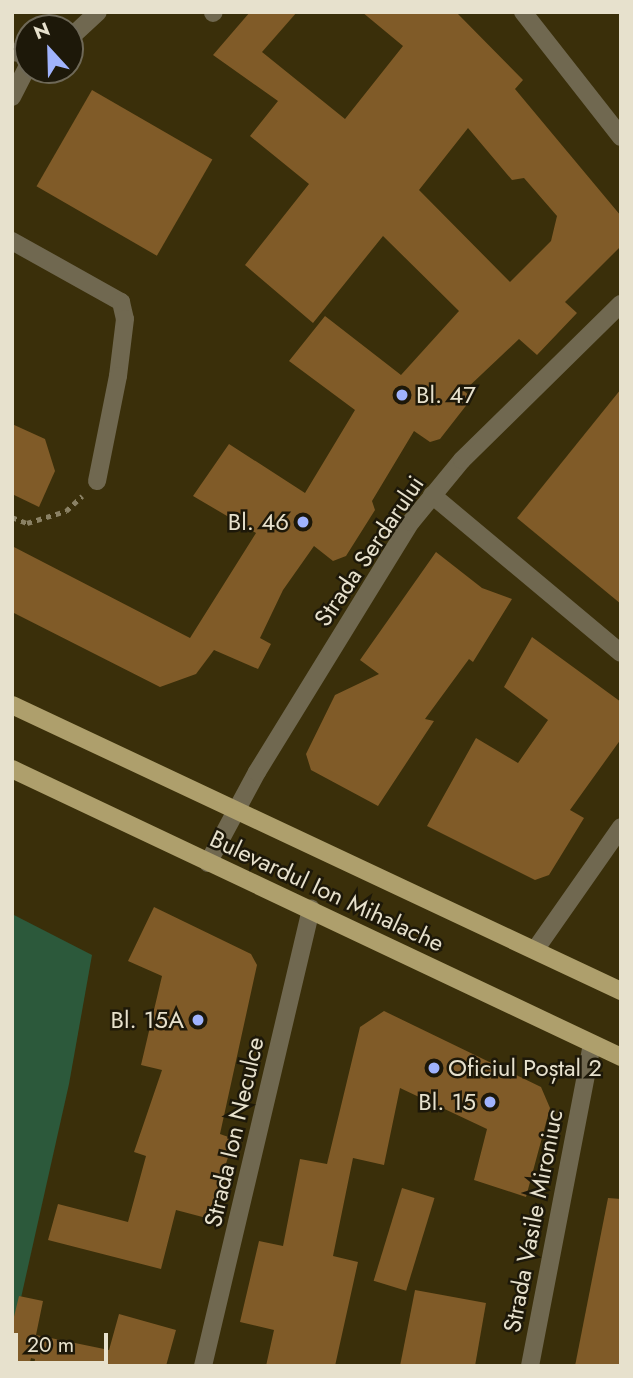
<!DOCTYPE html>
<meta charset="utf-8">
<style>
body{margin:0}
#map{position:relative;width:633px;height:1378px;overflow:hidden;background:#3a2f0a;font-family:Jost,sans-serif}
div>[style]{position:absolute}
.green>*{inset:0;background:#2c593b}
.building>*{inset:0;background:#805b28;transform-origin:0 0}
.path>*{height:4.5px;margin-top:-2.25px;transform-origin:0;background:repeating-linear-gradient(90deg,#8a8164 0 5px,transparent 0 10px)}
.minor>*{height:18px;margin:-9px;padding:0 9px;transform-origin:9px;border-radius:9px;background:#706850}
.major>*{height:18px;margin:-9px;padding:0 9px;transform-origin:9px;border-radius:9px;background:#ae9f6c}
.dots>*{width:19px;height:19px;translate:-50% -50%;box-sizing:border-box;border:4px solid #1d1809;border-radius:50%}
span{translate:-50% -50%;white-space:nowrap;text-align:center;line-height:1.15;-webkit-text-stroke:5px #1d1809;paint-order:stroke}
.poi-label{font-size:24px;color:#e7e1cd}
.left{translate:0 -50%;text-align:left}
.right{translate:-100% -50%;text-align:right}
.street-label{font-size:24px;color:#e7e1cd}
.frame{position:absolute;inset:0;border:14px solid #e7e1cd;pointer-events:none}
.north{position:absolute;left:14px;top:14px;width:70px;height:70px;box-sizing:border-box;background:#1d1809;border:2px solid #6e6857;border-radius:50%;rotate:338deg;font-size:19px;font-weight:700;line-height:28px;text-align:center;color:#e7e1cd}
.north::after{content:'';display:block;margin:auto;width:24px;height:32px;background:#a0b3fd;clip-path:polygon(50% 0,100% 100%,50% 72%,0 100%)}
.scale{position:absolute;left:14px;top:1333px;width:94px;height:32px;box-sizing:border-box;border:4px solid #e7e1cd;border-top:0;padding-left:9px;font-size:21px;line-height:24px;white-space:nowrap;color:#e7e1cd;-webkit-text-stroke:5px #1d1809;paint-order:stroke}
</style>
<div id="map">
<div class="green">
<i style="clip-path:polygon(12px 914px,92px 955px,69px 1084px,12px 1338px)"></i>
</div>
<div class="building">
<i style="clip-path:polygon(evenodd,250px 12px,297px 12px,262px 52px,345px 119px,403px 46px,362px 12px,456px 12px,523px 80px,515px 89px,621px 216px,621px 246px,565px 302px,577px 313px,537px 355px,519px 339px,464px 391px,472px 398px,440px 439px,430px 442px,414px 431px,372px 501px,375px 510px,346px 556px,333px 561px,314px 546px,283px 590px,260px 638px,271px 644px,258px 669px,214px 650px,196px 674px,160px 687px,12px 612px,12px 546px,190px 638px,256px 533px,193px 496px,229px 444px,305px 493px,355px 410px,289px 361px,325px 316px,401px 375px,459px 311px,383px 236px,313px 323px,245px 265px,309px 184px,250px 136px,278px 101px,213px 55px,250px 12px,468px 128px,512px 180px,524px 178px,557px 216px,551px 241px,510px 282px,419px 190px,468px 128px)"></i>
<i style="left:92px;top:90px;width:139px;height:111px;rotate:30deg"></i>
<i style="clip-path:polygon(621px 389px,621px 604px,517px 518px)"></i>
<i style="clip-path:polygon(12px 424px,45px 439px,55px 471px,39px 507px,12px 494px)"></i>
<i style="clip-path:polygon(436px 552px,482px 588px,512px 599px,473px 662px,469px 659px,425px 719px,434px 721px,378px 806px,311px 770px,306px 754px,335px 695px,379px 674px,360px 660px)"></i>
<i style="clip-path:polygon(532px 637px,621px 702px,621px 739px,570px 810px,584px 818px,549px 875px,535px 880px,427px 826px,476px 738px,518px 763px,548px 720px,504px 687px)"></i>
<i style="clip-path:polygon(154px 907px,251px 954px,257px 965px,220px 1134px,234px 1139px,217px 1191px,222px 1193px,214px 1220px,176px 1210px,161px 1269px,48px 1240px,58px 1204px,128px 1222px,146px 1156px,134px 1152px,162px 1070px,141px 1065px,162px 976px,128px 961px)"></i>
<i style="clip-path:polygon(384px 1011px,541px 1087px,550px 1108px,526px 1197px,474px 1180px,487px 1129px,400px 1088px,384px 1165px,353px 1158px,333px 1256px,358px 1262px,335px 1366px,266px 1366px,274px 1330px,240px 1322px,259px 1241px,283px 1246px,300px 1159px,327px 1164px,360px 1027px)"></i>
<i style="left:402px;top:1188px;width:34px;height:97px;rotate:17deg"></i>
<i style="clip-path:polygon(608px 1198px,621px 1199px,621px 1366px,575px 1366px)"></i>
<i style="clip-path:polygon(415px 1290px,486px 1303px,475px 1366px,400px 1366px)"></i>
<i style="clip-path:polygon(19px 1296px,43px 1301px,36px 1335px,109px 1350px,119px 1314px,176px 1330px,166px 1366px,34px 1366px,35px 1359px,31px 1358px,29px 1366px,12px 1366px,12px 1325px)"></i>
</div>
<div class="path">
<i style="left:12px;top:517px;width:16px;rotate:22deg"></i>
<i style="left:27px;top:523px;width:41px;rotate:-17.1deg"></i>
<i style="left:66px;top:511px;width:22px;rotate:-43deg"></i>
</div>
<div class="minor">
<i style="left:523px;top:12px;width:159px;rotate:51.9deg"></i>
<i style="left:213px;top:13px;width:1px;rotate:-45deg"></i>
<i style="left:70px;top:38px;width:38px;rotate:-43deg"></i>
<i style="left:12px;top:52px;width:16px;rotate:7deg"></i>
<i style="left:12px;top:97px;width:35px;rotate:-63deg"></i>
<i style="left:12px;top:241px;width:125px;rotate:29.2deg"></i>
<i style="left:121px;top:302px;width:17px;rotate:77deg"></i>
<i style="left:125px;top:319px;width:57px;rotate:97deg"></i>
<i style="left:118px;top:376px;width:107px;rotate:101.3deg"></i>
<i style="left:432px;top:495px;width:246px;rotate:39.9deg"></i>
<i style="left:208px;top:863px;width:103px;rotate:-61.7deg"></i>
<i style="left:257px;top:772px;width:294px;rotate:-58.4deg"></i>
<i style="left:411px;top:522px;width:80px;rotate:-50.6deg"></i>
<i style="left:462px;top:460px;width:223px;rotate:-44.5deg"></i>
<i style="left:535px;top:950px;width:150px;rotate:-55deg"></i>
<i style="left:203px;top:1366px;width:470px;rotate:-76.7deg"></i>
<i style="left:530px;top:1366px;width:328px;rotate:-79.1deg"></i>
</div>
<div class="major">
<i style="left:12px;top:705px;width:673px;rotate:25.16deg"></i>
<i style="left:12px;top:769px;width:674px;rotate:25.31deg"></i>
</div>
<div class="dots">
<i style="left:402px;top:395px;background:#a0b3fd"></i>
<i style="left:303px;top:522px;background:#a0b3fd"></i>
<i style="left:198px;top:1020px;background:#a0b3fd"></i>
<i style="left:434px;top:1068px;background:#a0b3fd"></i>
<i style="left:490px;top:1102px;background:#a0b3fd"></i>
</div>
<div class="poi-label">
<span class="left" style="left:416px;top:395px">Bl. 47</span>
<span class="right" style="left:289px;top:522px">Bl. 46</span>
<span class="right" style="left:184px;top:1020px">Bl. 15A</span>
<span class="left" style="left:448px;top:1068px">Oficiul Poștal 2</span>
<span class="right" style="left:476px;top:1102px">Bl. 15</span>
</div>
<div class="street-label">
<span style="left:369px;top:551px;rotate:-56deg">Strada Serdarului</span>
<span style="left:327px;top:891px;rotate:25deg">Bulevardul Ion Mihalache</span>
<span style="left:234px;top:1132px;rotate:-77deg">Strada Ion Neculce</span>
<span style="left:533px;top:1221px;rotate:-79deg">Strada Vasile Mironiuc</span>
</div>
<div class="frame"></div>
<div class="north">N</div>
<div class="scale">20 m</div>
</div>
